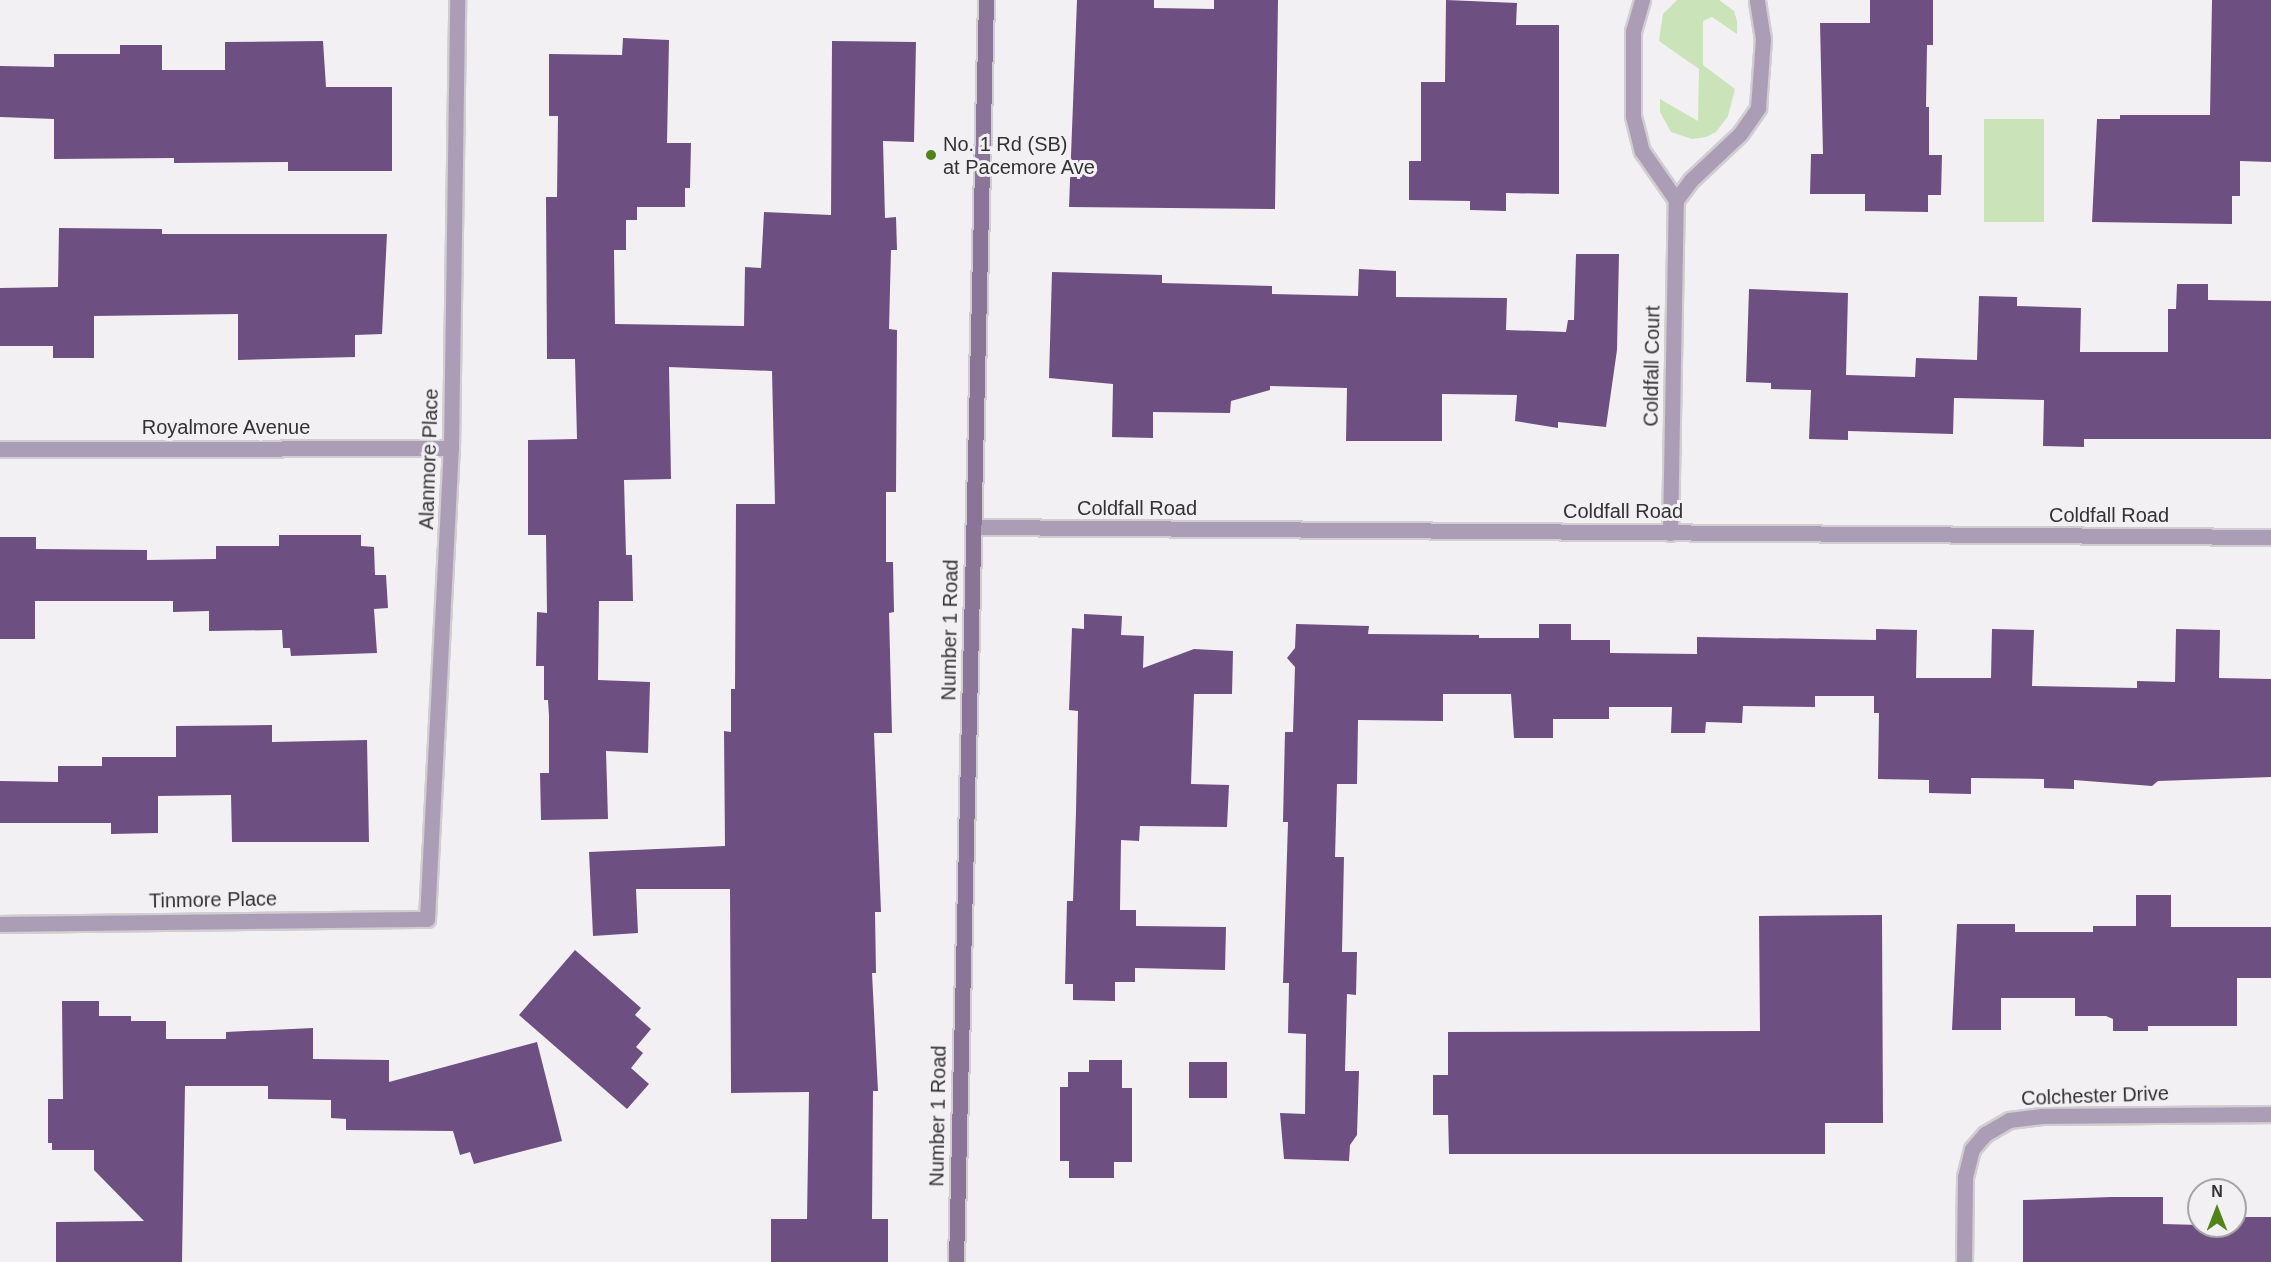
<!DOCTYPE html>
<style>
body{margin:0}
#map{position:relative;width:2271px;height:1262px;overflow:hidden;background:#f2f0f3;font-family:Helvetica,sans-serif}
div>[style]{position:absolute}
.green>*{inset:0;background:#cae3b9;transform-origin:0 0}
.building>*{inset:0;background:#6e4f81;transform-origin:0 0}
.roads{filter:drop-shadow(2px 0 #d0ced0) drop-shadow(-2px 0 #d0ced0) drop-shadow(0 2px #d0ced0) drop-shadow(0 -2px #d0ced0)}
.minor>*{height:15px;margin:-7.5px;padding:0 7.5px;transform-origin:7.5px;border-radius:7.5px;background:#ac9db6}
.secondary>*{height:15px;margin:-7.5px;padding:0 7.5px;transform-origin:7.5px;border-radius:7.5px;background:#8a7599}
.dots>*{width:16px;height:16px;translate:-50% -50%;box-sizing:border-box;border:3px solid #f2f0f3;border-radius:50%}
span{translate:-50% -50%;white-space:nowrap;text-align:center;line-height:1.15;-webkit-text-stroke:6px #f2f0f3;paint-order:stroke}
.poi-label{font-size:20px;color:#333233}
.left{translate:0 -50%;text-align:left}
.street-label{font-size:20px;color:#333233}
.north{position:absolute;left:2187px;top:1178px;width:60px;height:60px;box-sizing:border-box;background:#f2f0f3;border:2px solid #a6a4a6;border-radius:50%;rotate:0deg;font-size:16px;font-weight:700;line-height:24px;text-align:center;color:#333233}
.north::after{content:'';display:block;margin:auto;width:21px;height:27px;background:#50841a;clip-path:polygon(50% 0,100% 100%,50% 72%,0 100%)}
</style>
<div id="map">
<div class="green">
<i style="clip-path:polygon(1677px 0,1719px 0,1734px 11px,1737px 21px,1737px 34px,1712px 17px,1703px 21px,1703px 65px,1735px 89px,1728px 116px,1716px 132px,1706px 137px,1692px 139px,1671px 132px,1660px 112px,1660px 99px,1698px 121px,1699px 69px,1659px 41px,1663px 14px)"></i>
<i style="left:1984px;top:119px;width:60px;height:103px"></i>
</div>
<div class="building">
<i style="clip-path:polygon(1077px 0,1154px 0,1154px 8px,1214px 9px,1214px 0,1278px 0,1275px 209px,1069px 207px)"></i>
<i style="clip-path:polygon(1446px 0,1517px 3px,1516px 25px,1559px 25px,1559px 194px,1506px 193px,1506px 211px,1470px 210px,1470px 201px,1409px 200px,1409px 161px,1421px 161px,1421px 82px,1445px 82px)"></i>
<i style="clip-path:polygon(1870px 0,1933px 0,1933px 45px,1927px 45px,1926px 107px,1929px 107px,1929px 155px,1942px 155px,1941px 195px,1928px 195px,1928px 212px,1865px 211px,1865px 194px,1810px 194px,1811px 154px,1823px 154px,1820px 23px,1870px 23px)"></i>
<i style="clip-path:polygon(2212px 0,2271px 0,2271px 162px,2240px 161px,2240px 196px,2232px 196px,2232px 224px,2092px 222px,2097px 119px,2120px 119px,2120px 115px,2210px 115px)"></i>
<i style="clip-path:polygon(623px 38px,669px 40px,667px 143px,691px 143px,690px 188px,685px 188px,685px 207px,637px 207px,637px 220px,626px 220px,626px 250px,614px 250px,615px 324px,744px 326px,745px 267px,761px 268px,764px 212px,831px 215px,832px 41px,916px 42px,914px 142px,883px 141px,885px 218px,896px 217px,897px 250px,891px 250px,889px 329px,897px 330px,896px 492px,886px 492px,886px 562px,893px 562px,894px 612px,889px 613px,892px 733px,874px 733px,881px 912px,875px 912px,876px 973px,872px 973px,878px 1091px,873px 1091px,872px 1219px,888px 1219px,888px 1262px,771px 1262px,771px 1219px,807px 1219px,809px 1092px,731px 1093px,730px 889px,636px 889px,638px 933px,593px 936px,589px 852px,725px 846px,724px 731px,731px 732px,731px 689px,735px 689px,736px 504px,775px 504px,772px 371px,669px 367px,671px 479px,624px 480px,626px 555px,632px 555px,633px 601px,599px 601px,598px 680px,650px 682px,648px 753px,606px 751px,608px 819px,541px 820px,540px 773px,549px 773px,549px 716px,548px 700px,544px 700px,544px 666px,536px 666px,537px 612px,547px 613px,546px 535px,528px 535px,528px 440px,577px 439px,575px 359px,547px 359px,546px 197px,557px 197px,558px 116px,549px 116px,549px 54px,622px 55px)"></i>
<i style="clip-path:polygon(323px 41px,326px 87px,392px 87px,392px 171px,288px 171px,288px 162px,174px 163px,174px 158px,54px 159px,54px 119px,0 117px,0 66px,54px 67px,54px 54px,120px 54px,120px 45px,162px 45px,162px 70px,225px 70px,225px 42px)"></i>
<i style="clip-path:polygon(59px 228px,162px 229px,162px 234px,387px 234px,382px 334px,355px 335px,355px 357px,238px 360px,238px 314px,94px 316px,94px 358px,53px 358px,53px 346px,0 346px,0 288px,58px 287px)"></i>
<i style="clip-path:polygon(1576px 254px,1619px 254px,1617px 350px,1606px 427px,1558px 422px,1558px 428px,1515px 421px,1517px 395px,1442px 394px,1442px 441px,1346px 441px,1347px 388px,1270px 386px,1270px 390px,1231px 401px,1230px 413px,1153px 412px,1153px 438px,1112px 437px,1113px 384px,1049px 378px,1052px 272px,1162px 275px,1162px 283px,1272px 286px,1272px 294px,1358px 296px,1359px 269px,1396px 271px,1396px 297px,1507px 298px,1506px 330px,1566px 332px,1568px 320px,1574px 320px)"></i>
<i style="clip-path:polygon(2177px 284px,2208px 284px,2208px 300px,2271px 301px,2271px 439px,2084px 439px,2084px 447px,2043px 446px,2044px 400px,1954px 398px,1953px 434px,1848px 431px,1848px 440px,1809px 439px,1811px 390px,1771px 389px,1771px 383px,1746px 382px,1749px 289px,1848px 293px,1846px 375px,1915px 377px,1916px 358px,1977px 360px,1979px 296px,2017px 297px,2017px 306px,2081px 308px,2080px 352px,2168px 352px,2168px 309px,2176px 309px)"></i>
<i style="clip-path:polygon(279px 535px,361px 535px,361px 546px,374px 547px,375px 575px,386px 575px,388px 608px,374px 609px,377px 653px,291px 656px,290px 648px,283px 648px,282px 630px,209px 631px,209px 611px,173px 612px,173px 601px,35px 601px,35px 639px,0 639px,0 537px,36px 537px,36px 549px,147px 550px,147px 560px,216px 559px,216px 546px,279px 546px)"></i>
<i style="clip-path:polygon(1084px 614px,1122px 616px,1121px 635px,1144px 636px,1143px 668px,1194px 649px,1233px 651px,1232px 694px,1194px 694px,1191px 784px,1229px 785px,1227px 827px,1140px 826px,1139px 841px,1121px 840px,1120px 910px,1136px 910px,1136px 926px,1226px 927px,1225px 970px,1135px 968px,1135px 982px,1115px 982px,1115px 1001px,1073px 1000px,1073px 984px,1065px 984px,1067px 901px,1073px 901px,1076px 812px,1078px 711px,1069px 710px,1072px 628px,1084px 629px)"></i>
<i style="clip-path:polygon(1296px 624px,1369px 626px,1368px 634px,1479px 635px,1479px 638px,1539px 638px,1539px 624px,1571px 624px,1571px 640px,1610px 640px,1610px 653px,1697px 654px,1697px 637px,1876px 640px,1876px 629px,1917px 630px,1916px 678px,1991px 678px,1992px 629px,2034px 630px,2032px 686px,2137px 688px,2137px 681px,2175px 682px,2176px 629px,2220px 630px,2219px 678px,2271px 679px,2271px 777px,2158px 781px,2152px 786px,2074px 780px,2074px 789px,2044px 788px,2044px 779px,1971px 778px,1971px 794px,1929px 793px,1929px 780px,1878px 779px,1879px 713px,1874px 713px,1874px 696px,1815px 696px,1815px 707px,1743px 706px,1742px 723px,1706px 722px,1705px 733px,1671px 733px,1672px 707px,1609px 707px,1609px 719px,1553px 719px,1553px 738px,1514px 738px,1511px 694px,1443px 694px,1443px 721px,1358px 720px,1357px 784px,1337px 784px,1335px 857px,1344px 857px,1342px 952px,1357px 952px,1356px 995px,1347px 994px,1345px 1071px,1359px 1071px,1357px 1135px,1350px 1145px,1349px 1161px,1284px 1159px,1280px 1113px,1305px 1114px,1306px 1034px,1288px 1033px,1289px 983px,1283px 983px,1288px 822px,1283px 822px,1285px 732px,1293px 732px,1295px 667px,1287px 658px,1295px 648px)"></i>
<i style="clip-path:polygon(272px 725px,272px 742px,367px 740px,369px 842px,232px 842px,231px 795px,158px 796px,158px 833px,111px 834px,111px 823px,0 823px,0 781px,58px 782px,58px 766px,102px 766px,102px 757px,176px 757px,176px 726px)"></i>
<i style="clip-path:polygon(2136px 895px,2171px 895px,2171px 927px,2271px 927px,2271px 978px,2237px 978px,2237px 1026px,2148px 1026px,2148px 1031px,2113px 1031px,2113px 1019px,2106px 1016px,2075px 1016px,2075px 998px,2001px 998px,2001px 1030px,1952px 1030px,1957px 924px,2015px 924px,2015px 932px,2093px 932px,2093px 926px,2136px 926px)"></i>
<i style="clip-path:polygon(1882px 915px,1883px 1123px,1825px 1123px,1825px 1154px,1449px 1154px,1448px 1115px,1433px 1115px,1433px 1075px,1448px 1075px,1448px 1032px,1760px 1031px,1759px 916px)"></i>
<i style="clip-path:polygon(575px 950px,641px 1008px,635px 1015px,651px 1029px,636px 1047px,643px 1053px,631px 1068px,649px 1084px,627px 1109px,519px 1015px)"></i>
<i style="clip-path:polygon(62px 1001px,99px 1001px,99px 1016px,131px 1016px,131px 1021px,166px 1021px,166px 1039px,226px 1039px,226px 1032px,313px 1028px,313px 1059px,389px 1060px,389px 1082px,537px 1042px,562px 1141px,474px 1164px,470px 1152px,460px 1155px,453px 1131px,346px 1130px,346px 1119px,331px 1118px,331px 1100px,268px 1099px,268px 1086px,185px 1086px,182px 1262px,56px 1262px,56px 1222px,144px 1221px,94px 1170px,94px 1150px,52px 1150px,52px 1143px,48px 1143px,48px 1099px,63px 1099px)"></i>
<i style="clip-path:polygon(1089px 1060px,1122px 1060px,1122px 1088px,1132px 1088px,1132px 1162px,1114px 1162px,1114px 1178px,1069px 1178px,1069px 1161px,1060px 1161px,1060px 1087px,1068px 1087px,1068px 1072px,1089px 1072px)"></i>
<i style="left:1189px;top:1062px;width:38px;height:36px"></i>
<i style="clip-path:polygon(2111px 1197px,2163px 1197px,2163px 1224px,2235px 1226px,2235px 1217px,2271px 1217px,2271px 1262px,2023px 1262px,2023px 1200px)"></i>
</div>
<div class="roads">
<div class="minor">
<i style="left:1642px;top:0;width:32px;rotate:106deg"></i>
<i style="left:1633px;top:31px;width:85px;rotate:90deg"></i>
<i style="left:1633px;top:116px;width:36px;rotate:76deg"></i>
<i style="left:1642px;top:151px;width:60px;rotate:55.2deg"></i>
<i style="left:0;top:449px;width:451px;rotate:-0.1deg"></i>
<i style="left:974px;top:527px;width:1297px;rotate:0.44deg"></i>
<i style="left:1670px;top:533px;width:333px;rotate:-89deg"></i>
<i style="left:1676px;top:200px;width:25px;rotate:-53deg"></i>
<i style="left:1691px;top:180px;width:67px;rotate:-43.2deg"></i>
<i style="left:1740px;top:134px;width:32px;rotate:-55deg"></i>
<i style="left:1758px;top:108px;width:69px;rotate:-85.9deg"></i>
<i style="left:1763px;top:39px;width:39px;rotate:-99deg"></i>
<i style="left:0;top:924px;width:427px;rotate:-0.7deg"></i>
<i style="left:427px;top:919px;width:472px;rotate:-87.1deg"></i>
<i style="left:451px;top:448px;width:448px;rotate:-89.2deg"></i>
<i style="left:1964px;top:1262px;width:85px;rotate:-89.3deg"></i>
<i style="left:1965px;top:1177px;width:29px;rotate:-76deg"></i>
<i style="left:1972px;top:1149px;width:20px;rotate:-49deg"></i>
<i style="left:1985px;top:1134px;width:28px;rotate:-30deg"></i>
<i style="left:2009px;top:1120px;width:33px;rotate:-7deg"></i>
<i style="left:2042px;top:1116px;width:229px;rotate:-0.5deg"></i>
</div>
<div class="secondary">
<i style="left:956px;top:1262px;width:1262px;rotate:-88.64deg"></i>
</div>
</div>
<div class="dots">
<i style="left:931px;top:155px;background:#50841a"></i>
</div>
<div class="poi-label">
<span class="left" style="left:943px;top:156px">No. 1 Rd (SB)<br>at Pacemore Ave</span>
</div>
<div class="street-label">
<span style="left:1652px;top:366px;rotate:-89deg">Coldfall Court</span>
<span style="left:226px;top:427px">Royalmore Avenue</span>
<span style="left:429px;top:459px;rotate:-88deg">Alanmore Place</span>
<span style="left:1137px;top:508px">Coldfall Road</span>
<span style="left:1623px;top:511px">Coldfall Road</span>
<span style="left:2109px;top:515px">Coldfall Road</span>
<span style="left:950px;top:630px;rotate:-89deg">Number 1 Road</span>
<span style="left:213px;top:900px;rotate:-1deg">Tinmore Place</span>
<span style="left:2095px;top:1096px;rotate:-2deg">Colchester Drive</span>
<span style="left:938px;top:1116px;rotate:-89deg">Number 1 Road</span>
</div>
<div class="north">N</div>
</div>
